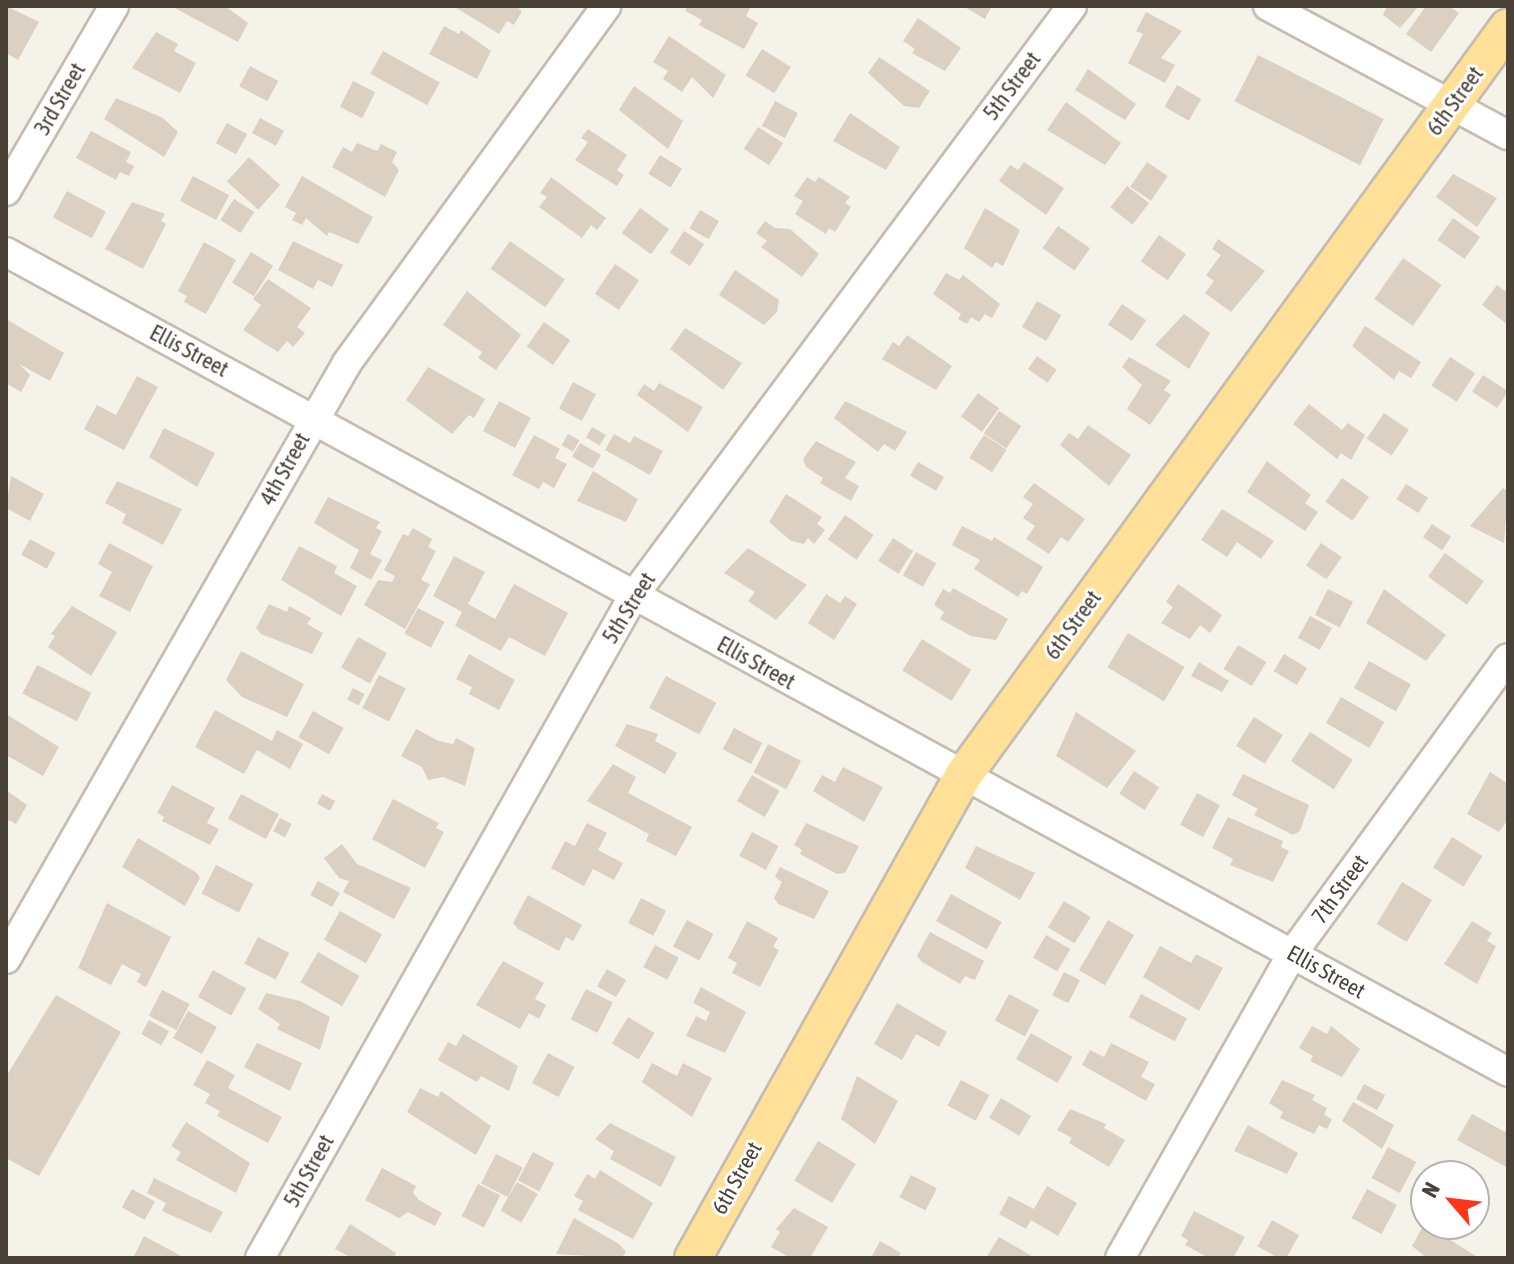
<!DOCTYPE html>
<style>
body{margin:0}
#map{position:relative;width:1514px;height:1264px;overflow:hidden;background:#f5f2ea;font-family:"Asap Condensed",sans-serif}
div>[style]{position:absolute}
.building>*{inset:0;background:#dbd0c1;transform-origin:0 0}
.roads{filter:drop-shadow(2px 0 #c5bcaf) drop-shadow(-2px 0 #c5bcaf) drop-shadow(0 2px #c5bcaf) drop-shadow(0 -2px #c5bcaf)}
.minor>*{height:28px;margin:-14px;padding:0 14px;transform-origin:14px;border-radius:14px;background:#fff}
.major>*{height:36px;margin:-18px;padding:0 18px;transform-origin:18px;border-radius:18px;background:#ffe099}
span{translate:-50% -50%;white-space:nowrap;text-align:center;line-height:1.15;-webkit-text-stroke:6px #fff;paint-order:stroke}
.street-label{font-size:22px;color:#4a4237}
.frame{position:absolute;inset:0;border:8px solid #4a4237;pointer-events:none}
.north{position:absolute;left:1410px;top:1160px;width:80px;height:80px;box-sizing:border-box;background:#fff;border:2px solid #b7b3af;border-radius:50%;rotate:298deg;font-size:22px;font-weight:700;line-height:32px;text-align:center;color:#4a4237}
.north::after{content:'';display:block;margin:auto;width:28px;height:36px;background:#ff3517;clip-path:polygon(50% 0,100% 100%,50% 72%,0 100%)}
</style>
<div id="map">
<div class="building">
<i style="clip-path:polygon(6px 6px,39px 22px,18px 60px,6px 53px)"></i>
<i style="clip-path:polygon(171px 6px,225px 6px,248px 23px,238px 42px)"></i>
<i style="clip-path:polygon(453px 6px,515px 6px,522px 11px,514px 25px,507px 21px,499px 34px)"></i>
<i style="clip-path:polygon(688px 6px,751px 6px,746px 16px,758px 23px,744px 49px,699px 25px,702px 20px,685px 11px)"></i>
<i style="clip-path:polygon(963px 6px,992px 6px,985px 19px)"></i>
<i style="clip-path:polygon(1387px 6px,1419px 6px,1400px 28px,1383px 15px)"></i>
<i style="clip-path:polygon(1426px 6px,1449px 6px,1459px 13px,1431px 52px,1406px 34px)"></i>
<i style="clip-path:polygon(1146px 12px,1182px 31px,1161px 58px,1175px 65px,1165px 83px,1128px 63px,1143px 34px,1136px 31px)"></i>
<i style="clip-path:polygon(918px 18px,961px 48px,945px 71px,912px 53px,915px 49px,903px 41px)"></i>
<i style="clip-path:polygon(444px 26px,459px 34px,461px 30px,491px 51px,477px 79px,429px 54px)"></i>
<i style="clip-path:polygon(156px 32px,178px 44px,174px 51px,196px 63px,180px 93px,132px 68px)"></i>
<i style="clip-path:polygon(669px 36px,726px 75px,713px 98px,692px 77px,682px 92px,663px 79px,668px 71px,653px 62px)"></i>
<i style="left:762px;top:49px;width:34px;height:31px;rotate:32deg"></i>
<i style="left:383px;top:51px;width:65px;height:26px;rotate:29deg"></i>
<i style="left:1258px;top:55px;width:141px;height:52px;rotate:27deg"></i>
<i style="clip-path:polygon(879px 57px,930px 91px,919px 108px,904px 106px,868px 73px)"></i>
<i style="left:250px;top:66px;width:32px;height:23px;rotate:28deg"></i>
<i style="clip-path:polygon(1088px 69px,1136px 104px,1125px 120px,1075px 90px)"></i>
<i style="left:353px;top:81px;width:25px;height:29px;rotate:27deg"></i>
<i style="left:1177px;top:85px;width:28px;height:25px;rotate:30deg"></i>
<i style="clip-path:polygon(634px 86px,683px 121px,668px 149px,619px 110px)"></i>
<i style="clip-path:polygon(116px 98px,163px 118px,178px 132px,164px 157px,104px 119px)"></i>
<i style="left:775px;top:101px;width:26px;height:28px;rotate:28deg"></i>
<i style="clip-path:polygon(1066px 102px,1121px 143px,1105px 165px,1047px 130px)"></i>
<i style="clip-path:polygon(850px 113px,900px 147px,886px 170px,833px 141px)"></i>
<i style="left:260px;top:118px;width:27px;height:17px;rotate:28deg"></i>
<i style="left:227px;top:123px;width:23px;height:23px;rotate:29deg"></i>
<i style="left:758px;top:127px;width:30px;height:26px;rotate:33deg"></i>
<i style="clip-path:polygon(588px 129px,627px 155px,617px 170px,624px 175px,617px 186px,575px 160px,588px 142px,581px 138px)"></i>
<i style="clip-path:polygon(91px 131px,131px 152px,126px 162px,134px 166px,129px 176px,120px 172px,116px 180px,76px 158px)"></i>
<i style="clip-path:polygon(357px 143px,377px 151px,381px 144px,397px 152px,392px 162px,399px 170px,385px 197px,332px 167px,343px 147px,352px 152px)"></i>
<i style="left:660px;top:155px;width:26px;height:22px;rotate:32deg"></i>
<i style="left:249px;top:157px;width:42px;height:33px;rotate:42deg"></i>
<i style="clip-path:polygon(1024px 162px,1064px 188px,1046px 215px,999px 181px,1010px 165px,1018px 170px)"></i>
<i style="left:1147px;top:162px;width:25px;height:30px;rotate:34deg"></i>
<i style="clip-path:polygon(1453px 174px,1497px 198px,1477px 227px,1436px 197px)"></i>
<i style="left:193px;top:176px;width:41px;height:28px;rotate:28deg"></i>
<i style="clip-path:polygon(302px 176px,373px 217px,358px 244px,329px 232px,327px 236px,306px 218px,302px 225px,292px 220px,296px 213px,285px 207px)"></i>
<i style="clip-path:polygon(551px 177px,606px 218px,597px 230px,591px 225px,582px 238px,539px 207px,547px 197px,540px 193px)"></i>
<i style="clip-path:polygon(807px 177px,815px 182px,819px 177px,850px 197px,845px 203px,851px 207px,835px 232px,829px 228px,826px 234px,795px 214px,803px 201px,794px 196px)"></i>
<i style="left:1127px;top:186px;width:28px;height:27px;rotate:38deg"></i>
<i style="left:67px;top:191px;width:44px;height:30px;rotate:28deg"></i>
<i style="left:234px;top:199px;width:24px;height:25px;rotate:33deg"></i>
<i style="clip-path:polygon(132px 202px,165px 214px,161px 221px,166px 224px,143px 269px,105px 249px)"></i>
<i style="left:640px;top:208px;width:36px;height:31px;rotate:36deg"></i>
<i style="clip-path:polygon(985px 208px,1020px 230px,1003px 266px,996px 262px,992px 268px,964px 248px)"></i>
<i style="left:700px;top:210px;width:22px;height:21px;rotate:30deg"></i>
<i style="left:1453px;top:218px;width:33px;height:27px;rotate:35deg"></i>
<i style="clip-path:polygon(765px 221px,775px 228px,790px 229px,819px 254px,802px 277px,761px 247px,767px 241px,756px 233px)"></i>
<i style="left:1058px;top:226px;width:39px;height:27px;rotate:35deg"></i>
<i style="left:684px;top:231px;width:24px;height:26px;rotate:33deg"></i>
<i style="left:1159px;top:235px;width:33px;height:32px;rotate:35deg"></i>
<i style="clip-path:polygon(1218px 239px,1265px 271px,1231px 312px,1205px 293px,1214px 281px,1206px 275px,1221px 255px,1212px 249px)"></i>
<i style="clip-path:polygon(293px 241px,343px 265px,332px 287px,318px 280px,313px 289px,278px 270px)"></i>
<i style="left:510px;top:241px;width:67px;height:34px;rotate:35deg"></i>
<i style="clip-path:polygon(204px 242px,236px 260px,206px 314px,184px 302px,187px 296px,178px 291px)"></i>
<i style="left:251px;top:252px;width:26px;height:36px;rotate:32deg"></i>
<i style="left:1403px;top:258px;width:47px;height:50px;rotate:35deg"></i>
<i style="left:615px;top:264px;width:29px;height:36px;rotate:34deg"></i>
<i style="clip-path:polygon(735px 270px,779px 300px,777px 312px,764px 325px,719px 295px)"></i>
<i style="clip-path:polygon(946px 273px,959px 280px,963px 275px,1000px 304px,992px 318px,985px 314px,979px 322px,971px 317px,967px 324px,958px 319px,961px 314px,933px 294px)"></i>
<i style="clip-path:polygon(268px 279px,311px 308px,297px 327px,305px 333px,293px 347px,287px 341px,278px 352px,243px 330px,261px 305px,253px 299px)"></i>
<i style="clip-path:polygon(1497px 285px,1508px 293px,1508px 325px,1482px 305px)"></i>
<i style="clip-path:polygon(467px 291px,521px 335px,496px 370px,478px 358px,482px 352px,443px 325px)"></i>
<i style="left:1037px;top:301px;width:28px;height:30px;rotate:30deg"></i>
<i style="left:1122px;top:304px;width:29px;height:25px;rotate:34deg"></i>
<i style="clip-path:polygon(1184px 314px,1210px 333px,1189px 369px,1155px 345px)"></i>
<i style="clip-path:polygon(6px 319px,64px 353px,50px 381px,19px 364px,30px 375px,21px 392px,6px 383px)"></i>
<i style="left:544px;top:322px;width:32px;height:30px;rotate:35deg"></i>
<i style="clip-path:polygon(1365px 326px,1421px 362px,1411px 378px,1399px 371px,1394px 380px,1352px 346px)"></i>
<i style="clip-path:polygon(685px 328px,742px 363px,723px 390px,670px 349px)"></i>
<i style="clip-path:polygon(907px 335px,952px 366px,936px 390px,882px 359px,893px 342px,899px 346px)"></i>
<i style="left:1037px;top:356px;width:24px;height:16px;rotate:35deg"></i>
<i style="clip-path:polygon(1129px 357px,1171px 381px,1164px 390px,1171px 395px,1150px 425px,1127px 409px,1142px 385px,1122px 367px)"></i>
<i style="left:1450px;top:357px;width:30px;height:34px;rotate:33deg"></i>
<i style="clip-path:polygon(428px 367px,485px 399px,474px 418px,469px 415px,452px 434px,406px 400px)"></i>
<i style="left:1483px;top:375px;width:30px;height:20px;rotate:33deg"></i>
<i style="clip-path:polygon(137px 376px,158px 387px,124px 450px,84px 429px,97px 405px,116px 415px)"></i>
<i style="left:573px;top:382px;width:26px;height:30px;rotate:28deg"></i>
<i style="clip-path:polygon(659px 383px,703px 407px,688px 432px,637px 395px,644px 384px,654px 391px)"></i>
<i style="left:978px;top:393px;width:26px;height:29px;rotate:36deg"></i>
<i style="left:499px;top:401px;width:36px;height:34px;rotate:28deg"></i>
<i style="clip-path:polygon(845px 401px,907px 432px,895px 451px,884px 444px,878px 452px,834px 418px)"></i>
<i style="clip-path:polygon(1309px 404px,1342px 430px,1348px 423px,1365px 435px,1351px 460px,1341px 453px,1337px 459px,1293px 424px)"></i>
<i style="left:999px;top:411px;width:27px;height:27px;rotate:34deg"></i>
<i style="left:1384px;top:413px;width:30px;height:31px;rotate:34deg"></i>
<i style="clip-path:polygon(1088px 425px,1131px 455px,1109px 486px,1060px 445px,1069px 433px,1078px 439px)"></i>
<i style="left:592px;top:427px;width:16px;height:12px;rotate:30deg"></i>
<i style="clip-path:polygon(164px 428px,215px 453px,197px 487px,149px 457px)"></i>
<i style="left:568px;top:434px;width:13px;height:13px;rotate:29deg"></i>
<i style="clip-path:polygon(614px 434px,630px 443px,634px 436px,663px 451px,650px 475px,605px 450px)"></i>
<i style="clip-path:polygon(534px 435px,560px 449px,555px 458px,567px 464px,554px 488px,543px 482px,539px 489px,512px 475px)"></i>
<i style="left:984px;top:435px;width:27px;height:27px;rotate:33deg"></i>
<i style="clip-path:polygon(816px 441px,856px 462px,845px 478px,859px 486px,851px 501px,820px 483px,823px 478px,806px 467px,803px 459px)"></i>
<i style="left:580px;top:443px;width:24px;height:16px;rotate:30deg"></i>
<i style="clip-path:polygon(1267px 461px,1311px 495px,1305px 503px,1318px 512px,1305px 531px,1247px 492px)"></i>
<i style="left:918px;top:462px;width:30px;height:16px;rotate:30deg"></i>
<i style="clip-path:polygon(593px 471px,638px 499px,626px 522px,577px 501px)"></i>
<i style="clip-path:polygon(11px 476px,44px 494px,30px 521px,6px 508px)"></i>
<i style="left:1342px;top:478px;width:33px;height:29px;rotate:35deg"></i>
<i style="clip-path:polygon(117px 481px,182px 509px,163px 545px,122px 523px,126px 514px,105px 503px)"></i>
<i style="clip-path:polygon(1034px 483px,1085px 519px,1068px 542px,1061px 537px,1049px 554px,1026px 539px,1035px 526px,1023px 518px,1033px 504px,1023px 497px)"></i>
<i style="left:1406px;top:484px;width:26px;height:18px;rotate:32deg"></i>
<i style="clip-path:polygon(1503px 488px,1508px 492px,1504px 543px,1470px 526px)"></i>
<i style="clip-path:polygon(786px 494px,822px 517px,817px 524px,825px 530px,814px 544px,808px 538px,804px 544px,791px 541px,769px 522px)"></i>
<i style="clip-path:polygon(328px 497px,380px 522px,376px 528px,382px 531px,370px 554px,382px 560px,371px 580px,350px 568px,359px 550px,314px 523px)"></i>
<i style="clip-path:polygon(1222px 509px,1274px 541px,1261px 559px,1237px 542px,1227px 557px,1201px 540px)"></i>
<i style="left:845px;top:515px;width:35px;height:30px;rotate:35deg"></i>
<i style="left:1432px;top:524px;width:23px;height:16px;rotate:34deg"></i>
<i style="clip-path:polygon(962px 526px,992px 541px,994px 537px,1043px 567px,1027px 594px,1022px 591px,1018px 597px,974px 569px,980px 560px,952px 545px)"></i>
<i style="clip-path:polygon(413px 528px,432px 539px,428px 547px,436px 551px,421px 580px,430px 584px,405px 629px,364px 605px,378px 580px,392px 582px,395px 576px,384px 570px,403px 534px,408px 536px)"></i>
<i style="left:893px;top:538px;width:24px;height:27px;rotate:33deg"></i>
<i style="left:30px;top:539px;width:29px;height:18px;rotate:29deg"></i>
<i style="clip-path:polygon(109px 543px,153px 566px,130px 612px,99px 596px,112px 572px,98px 564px)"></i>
<i style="left:1321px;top:543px;width:25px;height:27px;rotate:34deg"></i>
<i style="clip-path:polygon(299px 546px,337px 566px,334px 573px,357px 586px,341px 616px,281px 580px)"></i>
<i style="clip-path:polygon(748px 548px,807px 585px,776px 620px,748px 601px,755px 592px,724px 573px)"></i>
<i style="left:916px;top:552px;width:23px;height:27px;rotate:29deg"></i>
<i style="left:1445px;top:553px;width:48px;height:29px;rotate:36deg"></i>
<i style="clip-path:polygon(454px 556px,485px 572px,468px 604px,495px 619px,514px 584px,568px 613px,545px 656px,509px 637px,501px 651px,455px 626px,462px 612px,433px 596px)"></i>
<i style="clip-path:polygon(1178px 584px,1222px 615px,1210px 633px,1200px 625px,1190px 639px,1161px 623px,1173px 607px,1166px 602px)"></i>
<i style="clip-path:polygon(953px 588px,1008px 619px,996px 640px,971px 636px,940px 619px,944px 612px,934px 605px,943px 589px,950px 593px)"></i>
<i style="left:1328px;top:589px;width:28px;height:29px;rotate:27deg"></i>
<i style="clip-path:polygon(1384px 589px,1446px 635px,1426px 661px,1366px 623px)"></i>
<i style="clip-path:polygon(826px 594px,840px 603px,845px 596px,857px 604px,834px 640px,808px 623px)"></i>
<i style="clip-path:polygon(269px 604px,287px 612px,289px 606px,311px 618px,307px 624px,323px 633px,312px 654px,261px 634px,256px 628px)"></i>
<i style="clip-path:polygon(72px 606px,117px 632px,91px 676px,48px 647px,55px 636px,51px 634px)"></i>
<i style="left:418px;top:608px;width:30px;height:29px;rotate:28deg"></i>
<i style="left:1310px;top:616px;width:25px;height:25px;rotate:29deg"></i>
<i style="left:1128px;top:633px;width:66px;height:40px;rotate:31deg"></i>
<i style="left:358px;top:637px;width:33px;height:35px;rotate:29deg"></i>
<i style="left:922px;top:639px;width:58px;height:37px;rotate:32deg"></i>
<i style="left:1238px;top:645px;width:33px;height:28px;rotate:31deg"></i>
<i style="clip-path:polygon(241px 651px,304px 684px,287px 717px,242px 697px,226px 680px)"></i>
<i style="clip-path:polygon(469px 654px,515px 680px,499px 710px,469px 694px,472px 687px,456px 679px)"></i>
<i style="left:1284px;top:654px;width:27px;height:20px;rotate:31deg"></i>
<i style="left:1369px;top:661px;width:48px;height:31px;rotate:29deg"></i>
<i style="clip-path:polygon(1199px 662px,1229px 681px,1222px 692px,1191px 676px)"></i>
<i style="left:37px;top:665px;width:61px;height:32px;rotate:27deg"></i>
<i style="left:379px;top:675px;width:30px;height:37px;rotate:27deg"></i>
<i style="left:666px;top:676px;width:57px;height:36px;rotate:28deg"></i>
<i style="left:353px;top:688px;width:13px;height:13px;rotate:27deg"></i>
<i style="left:1341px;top:697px;width:50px;height:30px;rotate:30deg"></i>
<i style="clip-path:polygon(215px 710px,272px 741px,277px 730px,303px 744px,290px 769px,257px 750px,244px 774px,195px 747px)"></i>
<i style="left:313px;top:711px;width:35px;height:30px;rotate:29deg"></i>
<i style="clip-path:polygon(1076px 712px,1136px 751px,1107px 788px,1056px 756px)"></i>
<i style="clip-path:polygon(6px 714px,59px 747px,43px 776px,6px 755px)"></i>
<i style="left:1254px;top:717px;width:34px;height:34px;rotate:32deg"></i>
<i style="clip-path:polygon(627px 724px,658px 734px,655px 741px,677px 753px,665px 774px,615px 746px)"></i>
<i style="left:734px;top:728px;width:32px;height:24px;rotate:28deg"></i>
<i style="clip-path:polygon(416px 729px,439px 741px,453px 744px,456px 738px,475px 748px,465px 786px,443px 777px,428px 780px,422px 767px,401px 756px)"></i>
<i style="left:1310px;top:732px;width:51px;height:35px;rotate:33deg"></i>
<i style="left:768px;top:744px;width:37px;height:32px;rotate:27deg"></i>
<i style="clip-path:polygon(613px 764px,636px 777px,628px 793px,692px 827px,676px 856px,646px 841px,649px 834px,587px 801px)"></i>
<i style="clip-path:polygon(843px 767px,883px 787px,864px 822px,813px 791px,822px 775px,835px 782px)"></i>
<i style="left:1134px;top:771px;width:30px;height:27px;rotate:33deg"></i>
<i style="clip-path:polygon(1490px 772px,1508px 784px,1508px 819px,1499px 832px,1467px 814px)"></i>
<i style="clip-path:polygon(1243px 774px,1309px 805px,1300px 831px,1293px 835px,1254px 815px,1258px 809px,1232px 795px)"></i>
<i style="left:752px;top:775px;width:32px;height:30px;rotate:30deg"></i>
<i style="clip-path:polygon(172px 785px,215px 808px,207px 823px,219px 829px,210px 845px,162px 821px,164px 817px,157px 813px)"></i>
<i style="clip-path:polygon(6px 790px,27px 805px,16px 824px,9px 820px,6px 825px)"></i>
<i style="left:1197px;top:793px;width:26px;height:36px;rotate:28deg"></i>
<i style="left:241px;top:794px;width:43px;height:28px;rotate:28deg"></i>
<i style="left:322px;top:794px;width:15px;height:11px;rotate:28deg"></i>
<i style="clip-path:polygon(393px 799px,439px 823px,436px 828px,444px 832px,425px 868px,372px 839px)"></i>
<i style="clip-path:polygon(1228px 817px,1283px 841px,1281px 847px,1289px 851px,1273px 882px,1230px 865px,1233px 859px,1212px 848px)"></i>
<i style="left:280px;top:818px;width:13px;height:15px;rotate:27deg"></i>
<i style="clip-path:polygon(587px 823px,607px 833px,598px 850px,623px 863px,614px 880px,593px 869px,584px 886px,551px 868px,565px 841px,575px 846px)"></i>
<i style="clip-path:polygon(806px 823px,859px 846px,845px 873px,837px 874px,800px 854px,802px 850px,794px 845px)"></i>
<i style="left:752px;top:832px;width:30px;height:27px;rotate:28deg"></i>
<i style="left:1452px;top:837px;width:36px;height:36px;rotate:32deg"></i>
<i style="clip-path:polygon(138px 838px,197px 873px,200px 878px,185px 906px,122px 867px)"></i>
<i style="clip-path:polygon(342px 844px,357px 864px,411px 888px,394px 919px,343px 892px,349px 881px,339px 878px,324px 858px)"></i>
<i style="clip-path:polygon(976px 846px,1035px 873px,1020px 900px,965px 868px)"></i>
<i style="left:216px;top:865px;width:42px;height:32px;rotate:27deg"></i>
<i style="clip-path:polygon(780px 867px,829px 891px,814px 919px,778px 904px,774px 898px,782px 882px,775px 877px)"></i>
<i style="left:318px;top:881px;width:25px;height:16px;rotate:29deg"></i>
<i style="left:1402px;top:882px;width:35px;height:49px;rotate:31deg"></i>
<i style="left:951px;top:894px;width:58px;height:31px;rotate:29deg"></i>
<i style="clip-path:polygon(528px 895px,582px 925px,573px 941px,566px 937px,559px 951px,518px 929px,513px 923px)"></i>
<i style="left:641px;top:898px;width:28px;height:28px;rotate:27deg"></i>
<i style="left:1064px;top:901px;width:31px;height:31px;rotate:31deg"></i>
<i style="clip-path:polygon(107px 903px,171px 937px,146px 987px,137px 982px,141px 974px,122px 964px,111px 985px,78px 968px)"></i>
<i style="left:340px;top:911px;width:48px;height:33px;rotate:29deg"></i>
<i style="left:687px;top:920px;width:30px;height:30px;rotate:28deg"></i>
<i style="left:1108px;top:920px;width:30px;height:58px;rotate:30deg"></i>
<i style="clip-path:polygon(747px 921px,778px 938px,773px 947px,779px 950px,760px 987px,732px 973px,737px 963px,728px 958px)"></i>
<i style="clip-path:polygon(1472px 921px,1492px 933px,1487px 941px,1496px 946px,1477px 984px,1444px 964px)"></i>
<i style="clip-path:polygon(930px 932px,984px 961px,975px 980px,965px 976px,960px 984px,922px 962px,917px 956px)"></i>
<i style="left:1046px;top:935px;width:28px;height:26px;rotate:30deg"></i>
<i style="left:258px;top:937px;width:35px;height:30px;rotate:27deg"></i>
<i style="left:655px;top:945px;width:27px;height:25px;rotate:28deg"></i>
<i style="clip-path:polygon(1160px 946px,1191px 963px,1196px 954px,1223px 968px,1199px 1011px,1143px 977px)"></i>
<i style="left:318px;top:952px;width:48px;height:35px;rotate:30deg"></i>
<i style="clip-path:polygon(503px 961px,544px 983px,535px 999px,546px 1005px,539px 1019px,529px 1013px,520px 1029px,476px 1005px)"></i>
<i style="left:607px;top:969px;width:22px;height:20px;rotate:30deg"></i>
<i style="left:213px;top:970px;width:38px;height:31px;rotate:29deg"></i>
<i style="left:1064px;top:972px;width:18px;height:26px;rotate:27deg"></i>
<i style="clip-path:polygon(701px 987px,746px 1012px,725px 1053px,686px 1036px,696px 1016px,706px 1021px,710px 1012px,693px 1003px)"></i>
<i style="left:586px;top:989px;width:30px;height:34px;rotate:27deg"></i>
<i style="left:162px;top:990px;width:31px;height:29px;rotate:27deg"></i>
<i style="clip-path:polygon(266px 993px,300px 1001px,330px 1017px,320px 1050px,277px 1029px,280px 1024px,258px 1009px)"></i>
<i style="left:1009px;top:994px;width:34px;height:30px;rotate:28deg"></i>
<i style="left:1141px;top:994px;width:52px;height:26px;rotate:28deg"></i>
<i style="clip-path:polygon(56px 995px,121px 1032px,39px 1176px,6px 1158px,7px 1075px)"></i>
<i style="clip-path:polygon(897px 1003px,947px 1032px,939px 1047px,916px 1034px,902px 1060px,874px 1044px)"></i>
<i style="left:188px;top:1011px;width:33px;height:31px;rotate:29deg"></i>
<i style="left:628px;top:1017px;width:31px;height:31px;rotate:31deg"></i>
<i style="left:149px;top:1020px;width:23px;height:16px;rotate:29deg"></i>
<i style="clip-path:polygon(1312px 1026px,1327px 1034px,1331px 1026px,1360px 1049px,1342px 1077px,1310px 1061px,1313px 1056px,1299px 1048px)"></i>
<i style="left:1031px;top:1033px;width:48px;height:30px;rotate:30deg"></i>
<i style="clip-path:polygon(463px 1034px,518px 1066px,509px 1091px,481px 1076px,477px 1082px,438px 1060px,448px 1042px,456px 1046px)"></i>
<i style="clip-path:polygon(257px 1043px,302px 1063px,290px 1091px,244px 1067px)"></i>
<i style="clip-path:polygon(1111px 1043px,1149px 1062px,1141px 1077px,1155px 1084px,1146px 1101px,1082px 1065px,1090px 1050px,1104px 1057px)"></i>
<i style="left:548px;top:1053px;width:30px;height:34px;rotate:28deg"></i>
<i style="clip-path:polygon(207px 1060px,235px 1075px,228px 1088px,282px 1117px,268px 1143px,217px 1116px,220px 1111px,205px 1103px,210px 1094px,193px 1085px)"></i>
<i style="clip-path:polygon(652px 1063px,677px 1076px,683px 1063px,712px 1078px,692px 1117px,642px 1082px)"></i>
<i style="clip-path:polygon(857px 1076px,898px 1101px,875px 1144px,841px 1119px)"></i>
<i style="left:961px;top:1080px;width:32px;height:29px;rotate:28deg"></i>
<i style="clip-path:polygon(1282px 1080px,1315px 1095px,1312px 1100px,1327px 1108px,1324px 1115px,1332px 1119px,1327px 1129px,1319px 1125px,1314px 1134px,1280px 1118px,1283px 1112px,1269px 1103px)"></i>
<i style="left:1364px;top:1084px;width:24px;height:17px;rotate:28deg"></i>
<i style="clip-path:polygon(420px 1088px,438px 1097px,441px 1091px,491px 1126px,476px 1155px,407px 1112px)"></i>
<i style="left:1001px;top:1098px;width:35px;height:23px;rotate:31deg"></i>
<i style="clip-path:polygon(1353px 1102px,1394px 1125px,1382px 1149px,1342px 1121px)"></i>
<i style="clip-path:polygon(1070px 1109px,1106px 1124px,1104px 1128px,1125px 1140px,1109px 1167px,1069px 1143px,1072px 1138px,1057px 1130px)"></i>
<i style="clip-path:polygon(1472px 1114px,1505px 1132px,1508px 1127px,1508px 1168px,1457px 1140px)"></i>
<i style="clip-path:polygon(186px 1122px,250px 1163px,236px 1193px,176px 1160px,181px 1152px,171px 1146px)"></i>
<i style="clip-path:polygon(610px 1123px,676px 1157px,661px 1187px,610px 1159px,614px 1151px,595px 1139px)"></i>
<i style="clip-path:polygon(1248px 1125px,1298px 1153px,1287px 1174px,1234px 1151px)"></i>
<i style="left:818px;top:1141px;width:44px;height:46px;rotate:31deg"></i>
<i style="left:1388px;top:1147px;width:32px;height:35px;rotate:28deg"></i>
<i style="left:533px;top:1152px;width:24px;height:32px;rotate:28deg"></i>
<i style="left:496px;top:1154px;width:30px;height:33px;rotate:27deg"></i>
<i style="clip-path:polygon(382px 1168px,416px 1186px,413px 1193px,419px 1200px,442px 1213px,435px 1226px,408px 1212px,399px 1218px,365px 1200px)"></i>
<i style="clip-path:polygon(600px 1170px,653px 1203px,633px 1239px,578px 1210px,583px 1201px,574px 1196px,587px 1174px,595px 1179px)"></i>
<i style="left:911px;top:1175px;width:29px;height:25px;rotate:27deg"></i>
<i style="clip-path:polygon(154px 1178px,223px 1212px,211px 1233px,162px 1211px,166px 1203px,147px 1193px)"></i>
<i style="left:517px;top:1182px;width:24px;height:33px;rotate:30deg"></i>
<i style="left:478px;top:1184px;width:25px;height:36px;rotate:27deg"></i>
<i style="clip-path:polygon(1047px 1186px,1077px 1203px,1058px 1236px,1031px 1220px,1026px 1229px,999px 1214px,1009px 1196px,1034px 1209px)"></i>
<i style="left:132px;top:1189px;width:26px;height:21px;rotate:29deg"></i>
<i style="left:1367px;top:1189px;width:34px;height:33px;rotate:28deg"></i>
<i style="clip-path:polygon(794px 1208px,828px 1227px,810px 1258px,790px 1258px,771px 1247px,780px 1232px,776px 1229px)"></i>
<i style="clip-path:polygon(1194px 1211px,1245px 1237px,1233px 1258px,1209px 1258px,1185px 1245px,1188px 1240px,1181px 1236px)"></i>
<i style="clip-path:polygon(574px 1218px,619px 1244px,626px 1252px,622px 1258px,556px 1254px)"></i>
<i style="left:1272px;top:1220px;width:31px;height:30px;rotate:29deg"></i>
<i style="clip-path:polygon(350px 1224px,396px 1253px,394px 1258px,352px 1258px,335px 1249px)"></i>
<i style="clip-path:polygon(1422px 1228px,1436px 1231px,1479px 1258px,1427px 1258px,1412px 1246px)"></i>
<i style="clip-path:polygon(144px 1236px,185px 1258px,133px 1258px)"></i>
<i style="clip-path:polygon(999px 1237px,1030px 1255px,1033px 1258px,986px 1258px)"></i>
<i style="clip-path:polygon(880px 1241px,901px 1253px,898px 1258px,871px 1258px)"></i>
</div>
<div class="roads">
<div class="minor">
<i style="left:1268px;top:6px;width:272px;rotate:28.3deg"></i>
<i style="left:6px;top:191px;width:214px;rotate:-59.7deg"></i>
<i style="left:6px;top:252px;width:1711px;rotate:28.63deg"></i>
<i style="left:6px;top:959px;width:687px;rotate:-60.22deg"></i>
<i style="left:347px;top:363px;width:441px;rotate:-54deg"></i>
<i style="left:260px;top:1258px;width:761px;rotate:-60.57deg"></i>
<i style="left:634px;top:595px;width:734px;rotate:-53.36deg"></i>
<i style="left:1120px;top:1258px;width:349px;rotate:-60.5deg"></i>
<i style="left:1292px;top:954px;width:366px;rotate:-53.9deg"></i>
</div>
<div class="major">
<i style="left:693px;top:1258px;width:552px;rotate:-60.74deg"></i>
<i style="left:963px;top:776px;width:926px;rotate:-53.96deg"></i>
</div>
</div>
<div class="street-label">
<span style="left:1012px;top:86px;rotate:-53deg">5th Street</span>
<span style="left:60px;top:99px;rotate:-60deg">3rd Street</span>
<span style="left:1455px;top:101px;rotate:-54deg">6th Street</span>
<span style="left:189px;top:351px;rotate:28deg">Ellis Street</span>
<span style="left:285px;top:469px;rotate:-61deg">4th Street</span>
<span style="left:629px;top:608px;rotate:-58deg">5th Street</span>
<span style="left:1073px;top:625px;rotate:-54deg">6th Street</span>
<span style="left:756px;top:663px;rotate:29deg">Ellis Street</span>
<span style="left:1340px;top:889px;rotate:-54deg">7th Street</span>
<span style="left:1326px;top:972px;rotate:29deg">Ellis Street</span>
<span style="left:309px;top:1171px;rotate:-61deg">5th Street</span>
<span style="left:737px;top:1178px;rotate:-61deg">6th Street</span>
</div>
<div class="frame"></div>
<div class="north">N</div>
</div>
